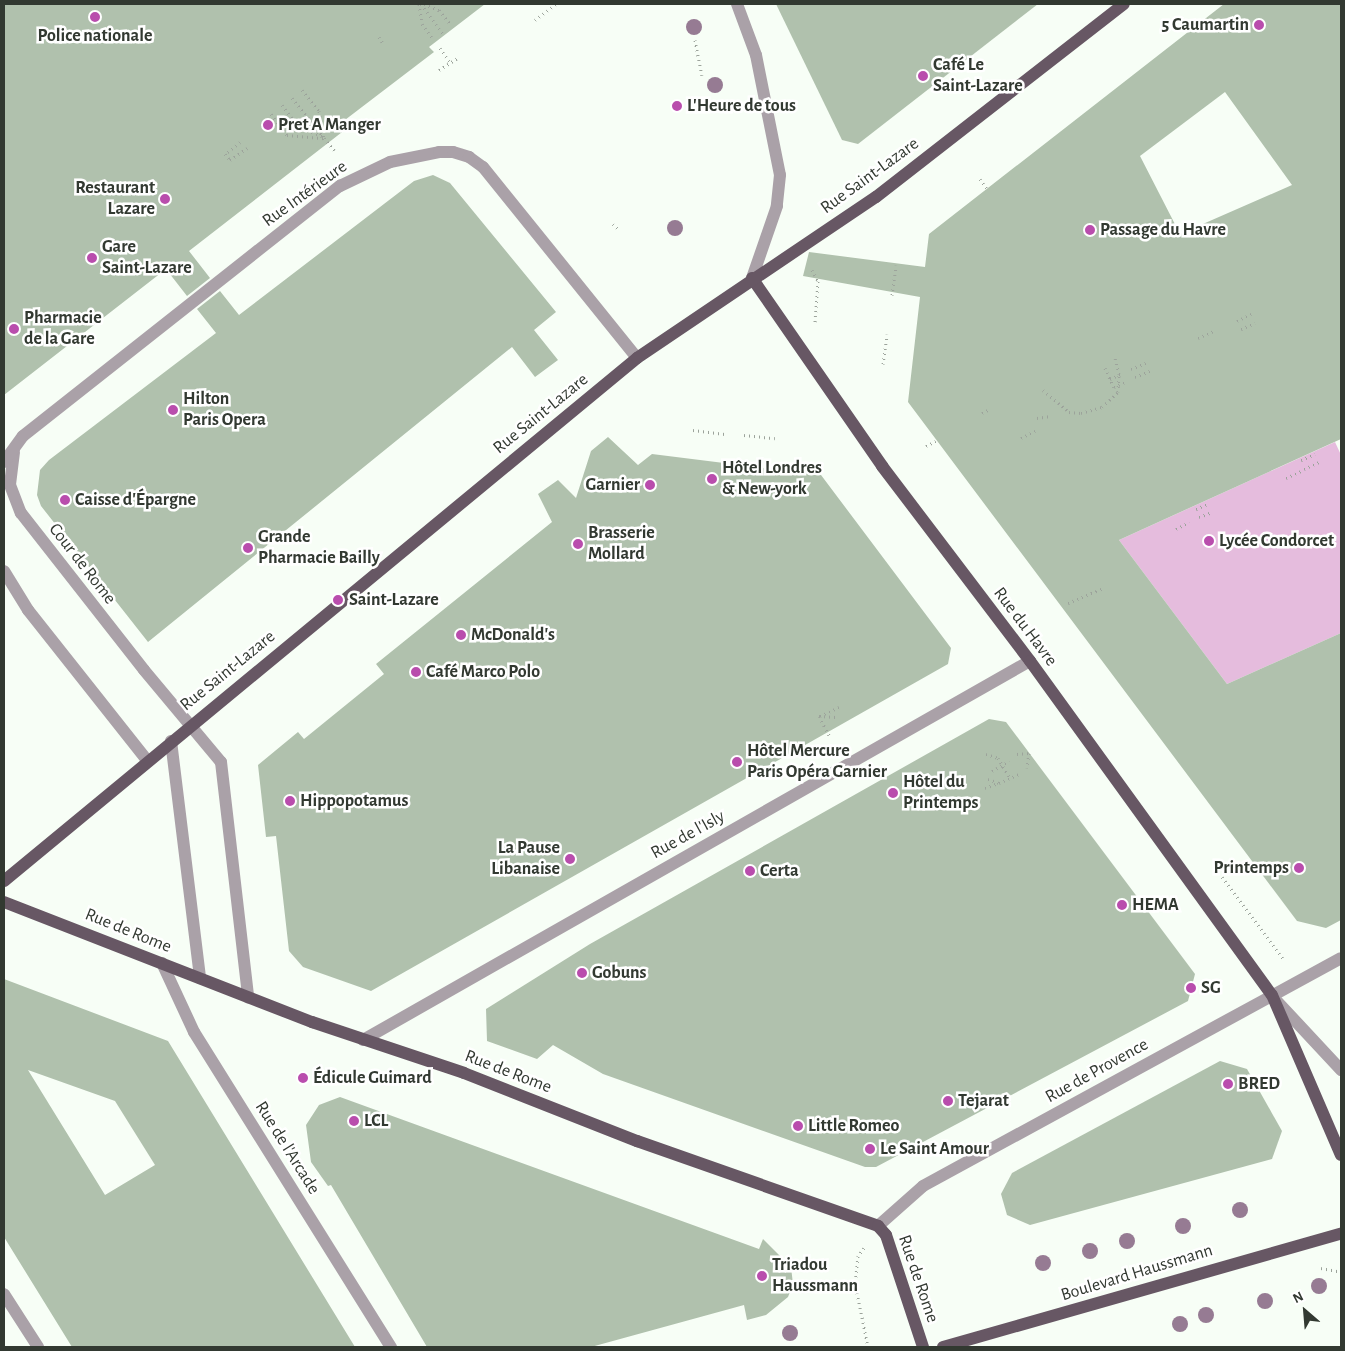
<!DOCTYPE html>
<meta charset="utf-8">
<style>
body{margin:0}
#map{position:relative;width:1345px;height:1351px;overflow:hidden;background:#f7fef6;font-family:"Alegreya Sans",sans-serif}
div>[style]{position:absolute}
.green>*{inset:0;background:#e5bcdd}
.building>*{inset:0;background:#b0c1ad}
.path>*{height:3px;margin-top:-1.5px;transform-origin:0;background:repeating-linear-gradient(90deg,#9ca39b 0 1px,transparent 0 5px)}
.minor>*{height:12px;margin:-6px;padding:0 6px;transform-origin:6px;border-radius:6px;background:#aaa1a8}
.major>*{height:12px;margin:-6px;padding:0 6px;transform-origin:6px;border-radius:6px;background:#675764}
.trees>*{width:16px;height:16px;margin:-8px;border-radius:50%;background:#967b93}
.dots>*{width:14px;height:14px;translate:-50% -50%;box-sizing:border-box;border:2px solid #fff;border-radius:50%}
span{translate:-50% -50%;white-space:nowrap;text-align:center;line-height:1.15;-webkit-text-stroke:5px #fff;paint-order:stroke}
.poi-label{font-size:18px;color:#323931;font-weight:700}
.right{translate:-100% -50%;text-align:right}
.left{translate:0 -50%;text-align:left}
.street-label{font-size:18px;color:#323931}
.frame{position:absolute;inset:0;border:5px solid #323931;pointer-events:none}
.north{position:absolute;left:1280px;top:1286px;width:50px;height:50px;-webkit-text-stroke:4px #fff;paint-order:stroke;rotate:333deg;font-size:14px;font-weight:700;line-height:20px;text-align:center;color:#323931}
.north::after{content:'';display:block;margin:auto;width:18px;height:22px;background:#323931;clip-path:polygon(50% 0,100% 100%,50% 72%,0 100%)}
</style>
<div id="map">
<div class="green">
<i style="clip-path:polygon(1335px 442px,1341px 455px,1341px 633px,1227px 684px,1119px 540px)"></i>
</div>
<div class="building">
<i style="clip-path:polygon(4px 4px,485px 4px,429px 47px,434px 52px,341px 123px,346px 129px,189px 251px,210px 278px,187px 296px,166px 269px,4px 395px)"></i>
<i style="clip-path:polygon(776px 4px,1038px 4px,858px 144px,842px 140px)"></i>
<i style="clip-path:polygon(evenodd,1224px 4px,1341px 4px,1341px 439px,1119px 540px,1227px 684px,1341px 633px,1341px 920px,1326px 928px,1297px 921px,908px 402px,920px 297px,803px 276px,809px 252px,925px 267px,929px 234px,1224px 4px,1225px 92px,1292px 185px,1180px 234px,1140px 156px,1225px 92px)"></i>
<i style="clip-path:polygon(433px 175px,450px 183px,556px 312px,534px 330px,558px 360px,535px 377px,512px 347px,148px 642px,41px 506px,37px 495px,40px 470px,49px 460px,216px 333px,197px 309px,220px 291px,239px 315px,414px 181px)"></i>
<i style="clip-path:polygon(608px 437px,638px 465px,652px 454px,821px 475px,951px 648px,948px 664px,371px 991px,303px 967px,289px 951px,276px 836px,266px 837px,258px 765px,298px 732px,304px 739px,384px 674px,376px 664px,552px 522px,538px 494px,558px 480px,576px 498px,591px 451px)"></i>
<i style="clip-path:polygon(989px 719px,1006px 722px,1195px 974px,1188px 1001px,876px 1167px,865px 1167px,603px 1074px,553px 1045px,537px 1059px,487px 1041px,486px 1009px,590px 944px)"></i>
<i style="clip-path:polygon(evenodd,4px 979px,168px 1041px,355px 1347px,72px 1347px,4px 1237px,4px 979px,28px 1070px,115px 1101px,155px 1165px,105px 1195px,28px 1070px)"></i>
<i style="clip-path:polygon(1220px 1061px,1247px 1069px,1282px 1131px,1272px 1159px,1030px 1225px,1007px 1215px,1001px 1194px,1012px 1173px)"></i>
<i style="clip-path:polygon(340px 1097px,759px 1249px,763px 1239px,791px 1267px,793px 1284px,788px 1297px,766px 1315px,747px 1320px,744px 1305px,591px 1347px,427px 1347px,331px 1185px,328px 1186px,311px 1162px,306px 1125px,319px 1105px)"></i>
</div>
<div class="path">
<i style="left:419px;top:4px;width:20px;rotate:81deg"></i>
<i style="left:422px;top:24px;width:19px;rotate:54deg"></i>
<i style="left:421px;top:4px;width:36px;rotate:54deg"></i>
<i style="left:424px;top:4px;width:16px;rotate:22deg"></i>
<i style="left:439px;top:10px;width:19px;rotate:51deg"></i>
<i style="left:535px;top:20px;width:26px;rotate:-37deg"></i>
<i style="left:379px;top:37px;width:9px;rotate:58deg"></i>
<i style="left:695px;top:40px;width:36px;rotate:79deg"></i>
<i style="left:440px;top:48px;width:18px;rotate:56deg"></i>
<i style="left:439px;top:70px;width:24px;rotate:-33deg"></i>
<i style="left:302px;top:90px;width:27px;rotate:51deg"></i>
<i style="left:319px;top:111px;width:27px;rotate:80deg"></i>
<i style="left:324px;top:138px;width:16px;rotate:50deg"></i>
<i style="left:292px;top:98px;width:49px;rotate:50.8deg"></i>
<i style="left:282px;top:105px;width:26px;rotate:53deg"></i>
<i style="left:298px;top:126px;width:26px;rotate:23deg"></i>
<i style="left:271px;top:114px;width:26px;rotate:53deg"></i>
<i style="left:287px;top:135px;width:37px;rotate:5deg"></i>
<i style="left:240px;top:142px;width:19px;rotate:141deg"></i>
<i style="left:225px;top:154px;width:8px;rotate:50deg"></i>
<i style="left:230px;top:160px;width:21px;rotate:-35deg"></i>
<i style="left:980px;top:179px;width:12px;rotate:55deg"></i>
<i style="left:613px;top:224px;width:8px;rotate:45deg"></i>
<i style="left:812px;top:270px;width:13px;rotate:61deg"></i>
<i style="left:818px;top:281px;width:41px;rotate:94.2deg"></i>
<i style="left:892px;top:295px;width:30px;rotate:-82deg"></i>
<i style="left:1237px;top:321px;width:16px;rotate:-27deg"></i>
<i style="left:1241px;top:329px;width:15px;rotate:-23deg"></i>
<i style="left:1198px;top:338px;width:17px;rotate:-24deg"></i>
<i style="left:883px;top:364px;width:30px;rotate:-82deg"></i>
<i style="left:1105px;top:368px;width:21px;rotate:65deg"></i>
<i style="left:1114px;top:387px;width:12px;rotate:-24deg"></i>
<i style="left:1131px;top:369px;width:16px;rotate:-22deg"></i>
<i style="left:1135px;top:377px;width:16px;rotate:-22deg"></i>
<i style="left:1110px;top:379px;width:12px;rotate:-24deg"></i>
<i style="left:1043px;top:390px;width:34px;rotate:40deg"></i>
<i style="left:1069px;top:412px;width:12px;rotate:5deg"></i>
<i style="left:1081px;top:413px;width:22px;rotate:-16deg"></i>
<i style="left:1102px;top:407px;width:22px;rotate:-43deg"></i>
<i style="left:1118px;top:392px;width:18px;rotate:-87deg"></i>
<i style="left:1119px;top:374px;width:16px;rotate:-104deg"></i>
<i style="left:982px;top:413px;width:9px;rotate:-27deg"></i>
<i style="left:1037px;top:418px;width:14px;rotate:-8deg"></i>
<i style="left:693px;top:430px;width:34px;rotate:7deg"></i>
<i style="left:744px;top:435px;width:31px;rotate:6deg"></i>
<i style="left:1021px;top:438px;width:16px;rotate:-27deg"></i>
<i style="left:926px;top:446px;width:11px;rotate:-27deg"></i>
<i style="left:1301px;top:460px;width:15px;rotate:-23deg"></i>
<i style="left:1304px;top:469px;width:17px;rotate:-25deg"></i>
<i style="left:1286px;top:478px;width:17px;rotate:-25deg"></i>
<i style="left:1196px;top:509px;width:13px;rotate:-23deg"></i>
<i style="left:1199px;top:517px;width:14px;rotate:-21deg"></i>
<i style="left:1176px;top:529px;width:15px;rotate:-28deg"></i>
<i style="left:1068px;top:603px;width:39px;rotate:-23deg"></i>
<i style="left:820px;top:716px;width:21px;rotate:-25deg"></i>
<i style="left:829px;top:735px;width:21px;rotate:-118deg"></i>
<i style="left:819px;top:716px;width:17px;rotate:3deg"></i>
<i style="left:986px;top:754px;width:13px;rotate:18deg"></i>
<i style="left:998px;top:758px;width:23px;rotate:59deg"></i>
<i style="left:1017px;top:754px;width:12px;rotate:-5deg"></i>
<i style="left:1029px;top:753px;width:15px;rotate:98deg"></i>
<i style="left:992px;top:771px;width:20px;rotate:-30deg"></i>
<i style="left:988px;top:779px;width:12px;rotate:20deg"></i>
<i style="left:999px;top:783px;width:22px;rotate:-24deg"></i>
<i style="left:985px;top:788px;width:14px;rotate:-21deg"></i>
<i style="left:1222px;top:877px;width:104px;rotate:53.2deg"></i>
<i style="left:864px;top:1248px;width:10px;rotate:127deg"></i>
<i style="left:858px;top:1256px;width:27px;rotate:96deg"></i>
<i style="left:855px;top:1283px;width:65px;rotate:78.5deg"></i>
<i style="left:1321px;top:1268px;width:20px;rotate:11deg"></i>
</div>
<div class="minor">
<i style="left:737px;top:4px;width:54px;rotate:69.6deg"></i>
<i style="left:756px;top:55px;width:122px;rotate:78.7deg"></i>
<i style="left:780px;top:175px;width:31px;rotate:96deg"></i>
<i style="left:777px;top:206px;width:76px;rotate:109.1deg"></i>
<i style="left:14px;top:452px;width:33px;rotate:97deg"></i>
<i style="left:10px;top:485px;width:30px;rotate:69deg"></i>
<i style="left:21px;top:513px;width:199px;rotate:51.9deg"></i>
<i style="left:144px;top:670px;width:120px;rotate:50.1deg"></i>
<i style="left:221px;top:762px;width:237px;rotate:83.4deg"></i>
<i style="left:4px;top:462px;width:32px;rotate:-54deg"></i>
<i style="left:23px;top:436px;width:404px;rotate:-38.3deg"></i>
<i style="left:340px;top:186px;width:55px;rotate:-25.6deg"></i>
<i style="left:390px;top:162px;width:50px;rotate:-11.5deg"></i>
<i style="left:439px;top:152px;width:14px"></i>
<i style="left:453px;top:152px;width:17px;rotate:17deg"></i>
<i style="left:469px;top:157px;width:17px;rotate:36deg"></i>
<i style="left:483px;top:167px;width:245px;rotate:51.1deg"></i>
<i style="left:4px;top:571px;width:46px;rotate:58.4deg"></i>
<i style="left:28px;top:610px;width:191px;rotate:51.6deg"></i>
<i style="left:171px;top:741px;width:239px;rotate:83deg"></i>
<i style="left:162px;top:963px;width:76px;rotate:65.1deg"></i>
<i style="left:194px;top:1032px;width:372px;rotate:58deg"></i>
<i style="left:1273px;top:997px;width:100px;rotate:47deg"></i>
<i style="left:363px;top:1040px;width:767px;rotate:-29.61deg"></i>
<i style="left:878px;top:1226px;width:60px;rotate:-41.6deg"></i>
<i style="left:923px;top:1186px;width:476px;rotate:-28.6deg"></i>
<i style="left:4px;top:1294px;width:63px;rotate:57.3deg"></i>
</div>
<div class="major">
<i style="left:752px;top:278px;width:229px;rotate:55.3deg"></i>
<i style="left:882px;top:466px;width:245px;rotate:52.8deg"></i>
<i style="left:1030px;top:661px;width:412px;rotate:54.1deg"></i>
<i style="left:1272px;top:995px;width:174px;rotate:66.7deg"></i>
<i style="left:4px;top:881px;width:821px;rotate:-39.56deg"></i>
<i style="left:637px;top:358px;width:288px;rotate:-34deg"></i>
<i style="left:876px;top:197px;width:314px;rotate:-37.9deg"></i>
<i style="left:4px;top:902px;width:331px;rotate:21.3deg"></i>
<i style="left:312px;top:1022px;width:160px;rotate:18.5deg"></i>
<i style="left:464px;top:1073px;width:186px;rotate:21.5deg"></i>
<i style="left:637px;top:1141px;width:256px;rotate:19.4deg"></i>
<i style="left:878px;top:1226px;width:12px;rotate:48deg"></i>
<i style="left:886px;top:1235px;width:118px;rotate:71.7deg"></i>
<i style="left:943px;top:1347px;width:414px;rotate:-15.9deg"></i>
</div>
<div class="trees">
<i style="left:694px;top:27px"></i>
<i style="left:715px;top:85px"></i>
<i style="left:675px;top:228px"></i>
<i style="left:1240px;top:1210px"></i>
<i style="left:1183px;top:1226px"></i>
<i style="left:1127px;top:1241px"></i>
<i style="left:1090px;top:1251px"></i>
<i style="left:1043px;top:1263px"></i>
<i style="left:1319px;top:1286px"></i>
<i style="left:1265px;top:1301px"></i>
<i style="left:1206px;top:1315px"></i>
<i style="left:1180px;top:1324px"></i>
<i style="left:790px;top:1333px"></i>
</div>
<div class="dots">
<i style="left:95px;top:17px;background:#b94dad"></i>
<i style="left:1259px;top:25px;background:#b94dad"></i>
<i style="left:923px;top:76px;background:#b94dad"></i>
<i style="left:677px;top:106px;background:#b94dad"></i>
<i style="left:268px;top:125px;background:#b94dad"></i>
<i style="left:165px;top:199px;background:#b94dad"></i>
<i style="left:1090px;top:230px;background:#b94dad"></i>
<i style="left:92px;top:258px;background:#b94dad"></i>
<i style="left:14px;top:329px;background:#b94dad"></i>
<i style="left:173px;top:410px;background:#b94dad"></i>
<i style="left:712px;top:479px;background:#b94dad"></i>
<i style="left:650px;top:485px;background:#b94dad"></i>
<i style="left:65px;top:500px;background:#b94dad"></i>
<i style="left:1209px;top:541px;background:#b94dad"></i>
<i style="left:578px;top:544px;background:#b94dad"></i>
<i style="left:248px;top:548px;background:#b94dad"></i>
<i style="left:338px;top:600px;background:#b94dad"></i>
<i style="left:461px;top:635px;background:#b94dad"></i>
<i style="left:416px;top:672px;background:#b94dad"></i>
<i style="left:737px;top:762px;background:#b94dad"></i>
<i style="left:893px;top:793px;background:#b94dad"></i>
<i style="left:290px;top:801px;background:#b94dad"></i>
<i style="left:570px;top:859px;background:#b94dad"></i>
<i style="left:1299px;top:868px;background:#b94dad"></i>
<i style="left:750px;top:871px;background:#b94dad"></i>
<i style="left:1122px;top:905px;background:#b94dad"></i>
<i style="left:582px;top:973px;background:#b94dad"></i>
<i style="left:1191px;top:988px;background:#b94dad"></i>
<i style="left:303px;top:1078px;background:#b94dad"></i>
<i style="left:1228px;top:1084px;background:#b94dad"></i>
<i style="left:948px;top:1101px;background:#b94dad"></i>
<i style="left:354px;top:1121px;background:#b94dad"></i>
<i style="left:798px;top:1126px;background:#b94dad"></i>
<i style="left:870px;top:1149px;background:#b94dad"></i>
<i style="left:762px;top:1276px;background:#b94dad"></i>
</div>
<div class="poi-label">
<span class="right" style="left:1249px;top:25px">5 Caumartin</span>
<span style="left:95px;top:36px">Police nationale</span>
<span class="left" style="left:933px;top:76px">Café Le<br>Saint-Lazare</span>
<span class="left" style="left:687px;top:106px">L'Heure de tous</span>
<span class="left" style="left:278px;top:125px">Pret A Manger</span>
<span class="right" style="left:155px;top:199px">Restaurant<br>Lazare</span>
<span class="left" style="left:1100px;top:230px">Passage du Havre</span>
<span class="left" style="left:102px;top:258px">Gare<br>Saint-Lazare</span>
<span class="left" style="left:24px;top:329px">Pharmacie<br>de la Gare</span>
<span class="left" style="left:183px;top:410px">Hilton<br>Paris Opera</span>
<span class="left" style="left:722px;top:479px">Hôtel Londres<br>&amp; New-york</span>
<span class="right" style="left:640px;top:485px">Garnier</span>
<span class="left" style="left:75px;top:500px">Caisse d'Épargne</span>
<span class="left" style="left:588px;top:544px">Brasserie<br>Mollard</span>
<span class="left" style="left:258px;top:548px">Grande<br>Pharmacie Bailly</span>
<span class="left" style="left:1219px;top:541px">Lycée Condorcet</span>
<span class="left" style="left:349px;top:600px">Saint-Lazare</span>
<span class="left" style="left:471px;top:635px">McDonald's</span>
<span class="left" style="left:426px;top:672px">Café Marco Polo</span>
<span class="left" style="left:747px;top:762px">Hôtel Mercure<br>Paris Opéra Garnier</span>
<span class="left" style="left:903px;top:793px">Hôtel du<br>Printemps</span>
<span class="left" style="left:300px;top:801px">Hippopotamus</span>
<span class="right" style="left:560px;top:859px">La Pause<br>Libanaise</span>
<span class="right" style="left:1289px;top:868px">Printemps</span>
<span class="left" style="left:760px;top:871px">Certa</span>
<span class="left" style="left:1132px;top:905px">HEMA</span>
<span class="left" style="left:592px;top:973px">Gobuns</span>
<span class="left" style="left:1201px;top:988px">SG</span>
<span class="left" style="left:313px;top:1078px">Édicule Guimard</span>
<span class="left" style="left:1238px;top:1084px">BRED</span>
<span class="left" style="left:958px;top:1101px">Tejarat</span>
<span class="left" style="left:364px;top:1121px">LCL</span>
<span class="left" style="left:808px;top:1126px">Little Romeo</span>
<span class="left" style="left:880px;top:1149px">Le Saint Amour</span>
<span class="left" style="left:772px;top:1276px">Triadou<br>Haussmann</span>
</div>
<div class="street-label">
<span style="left:870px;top:176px;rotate:-36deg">Rue Saint-Lazare</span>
<span style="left:305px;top:194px;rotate:-36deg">Rue Intérieure</span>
<span style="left:541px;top:414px;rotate:-39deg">Rue Saint-Lazare</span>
<span style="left:82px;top:564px;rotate:52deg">Cour de Rome</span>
<span style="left:1025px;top:627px;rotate:53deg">Rue du Havre</span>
<span style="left:228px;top:671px;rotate:-39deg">Rue Saint-Lazare</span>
<span style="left:688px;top:835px;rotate:-29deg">Rue de l'Isly</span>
<span style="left:128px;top:931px;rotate:22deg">Rue de Rome</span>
<span style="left:1097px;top:1071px;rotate:-29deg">Rue de Provence</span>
<span style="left:508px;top:1072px;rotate:21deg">Rue de Rome</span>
<span style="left:287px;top:1148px;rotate:58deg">Rue de l'Arcade</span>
<span style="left:1137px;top:1273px;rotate:-17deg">Boulevard Haussmann</span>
<span style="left:918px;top:1279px;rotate:71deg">Rue de Rome</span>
</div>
<div class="frame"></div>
<div class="north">N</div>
</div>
